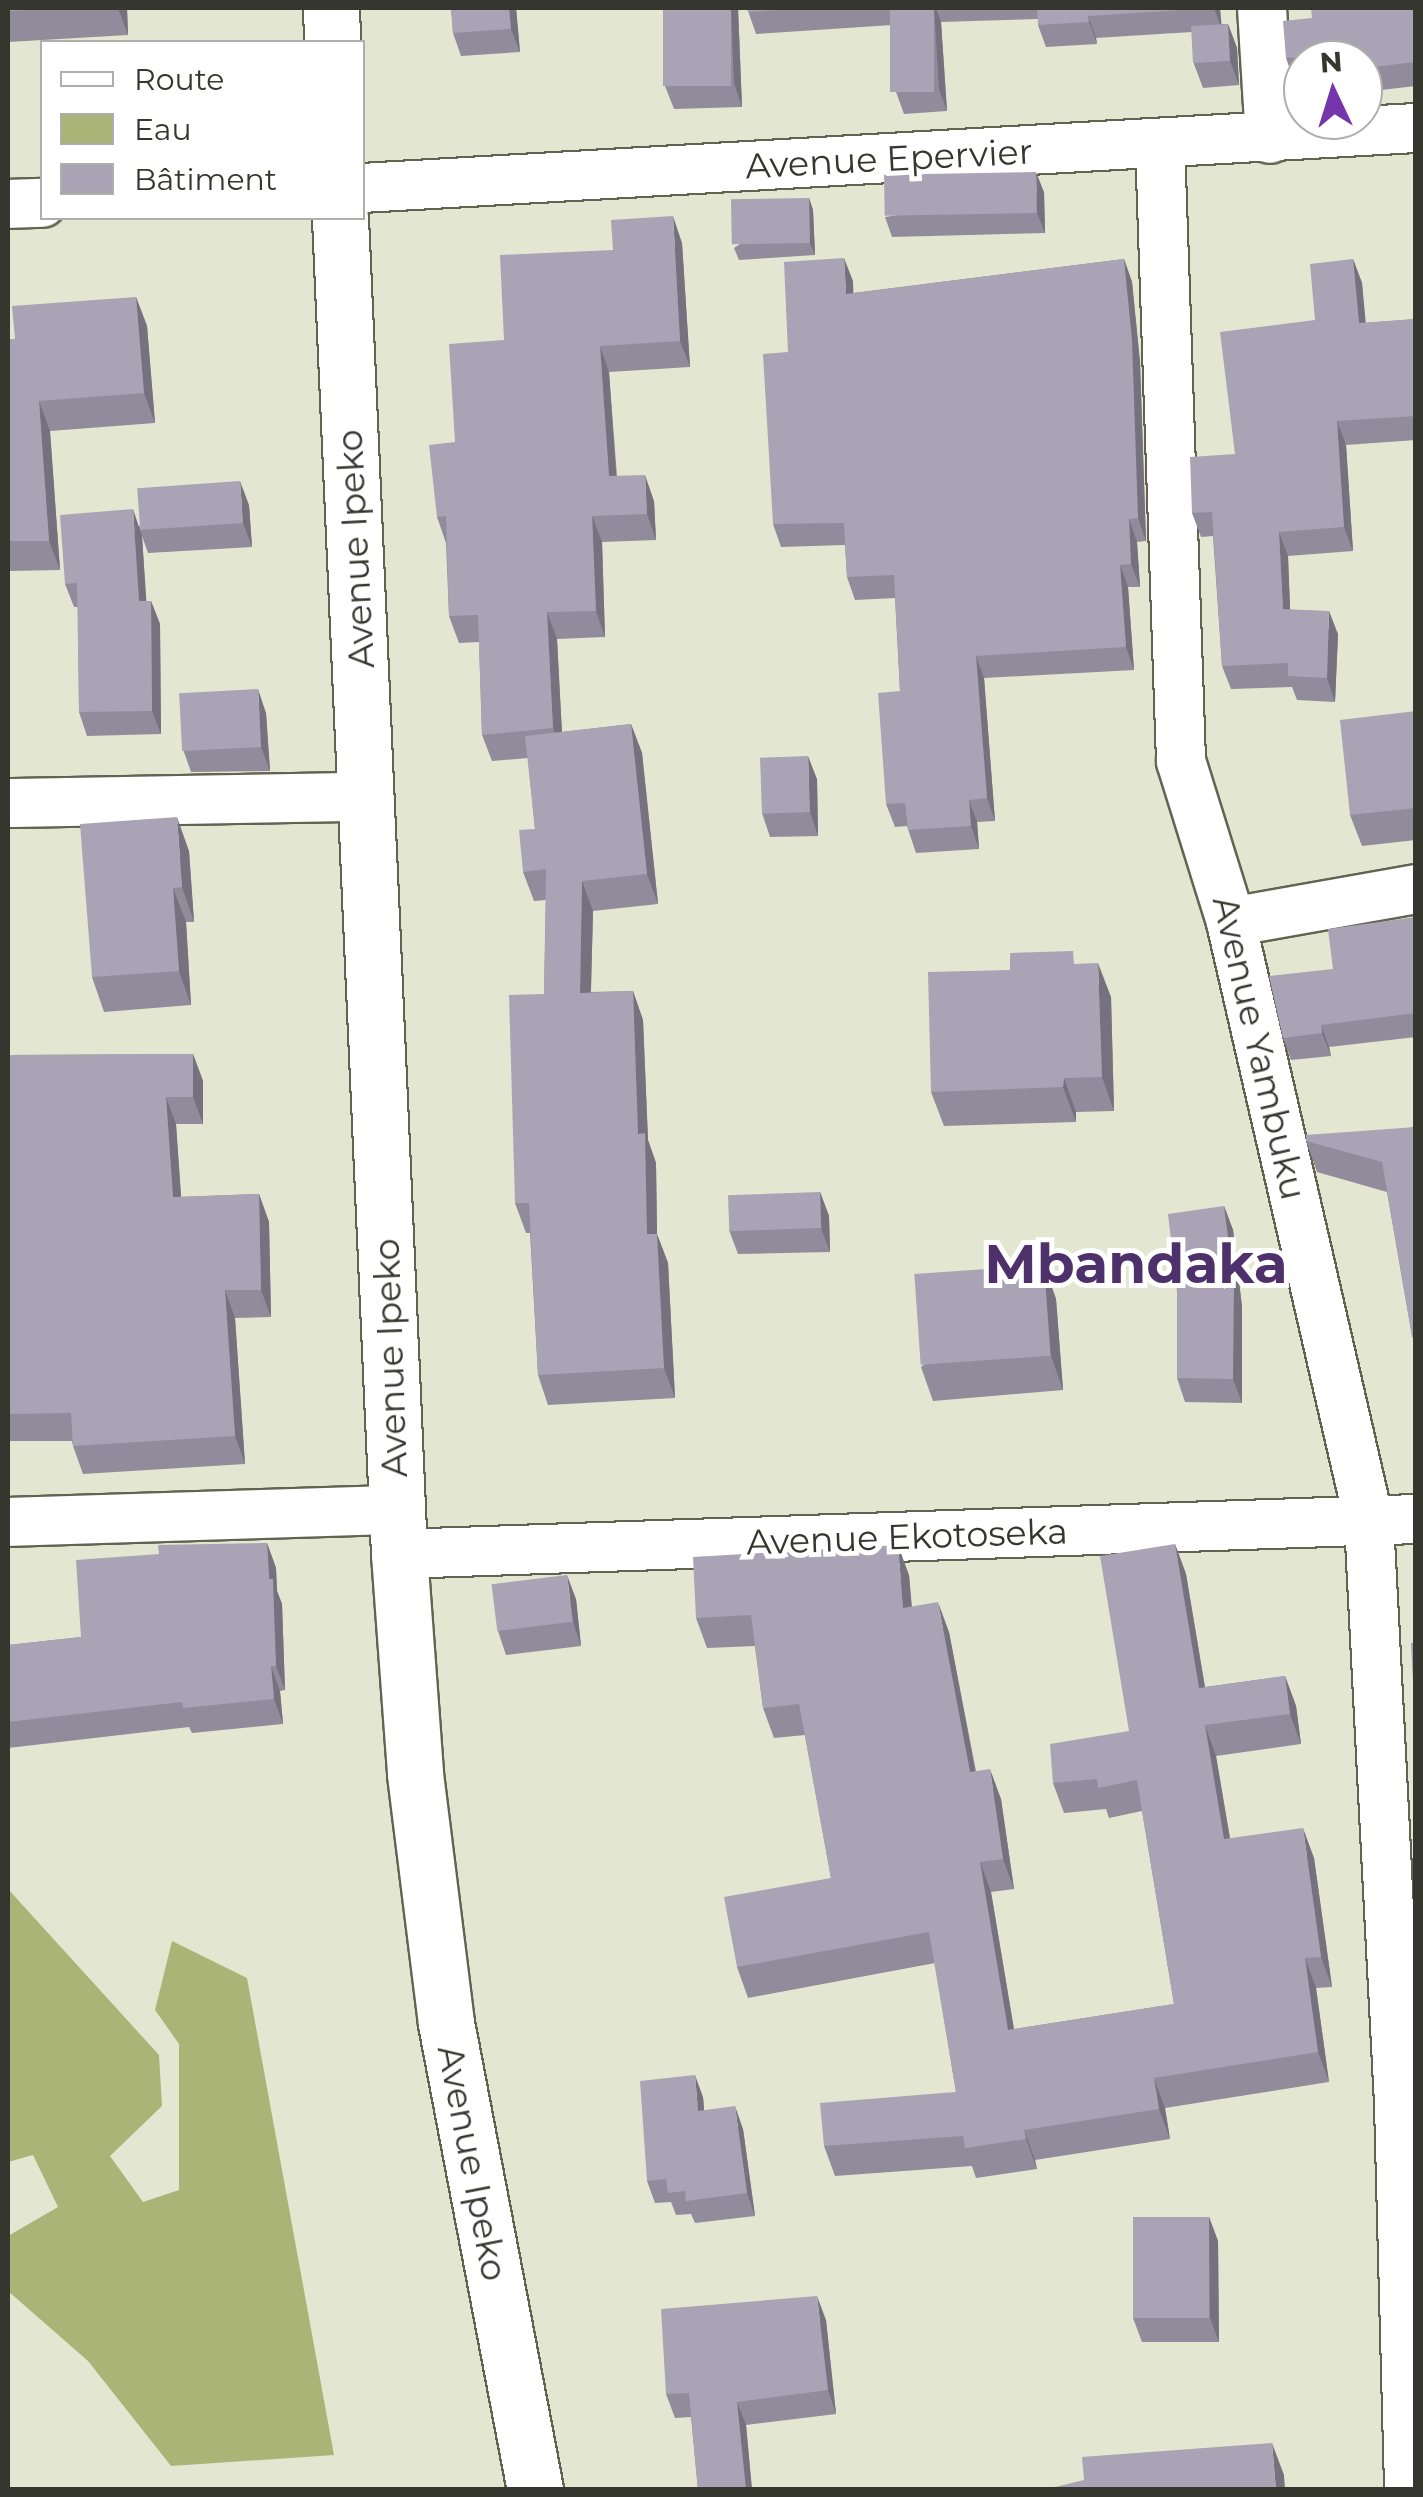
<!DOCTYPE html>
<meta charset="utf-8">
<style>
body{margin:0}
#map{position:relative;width:1423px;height:2497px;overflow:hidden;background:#e3e7d1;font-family:Montserrat,sans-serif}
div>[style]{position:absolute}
.water>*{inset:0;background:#aab477}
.roads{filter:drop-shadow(2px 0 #606451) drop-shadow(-2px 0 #606451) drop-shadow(0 2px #606451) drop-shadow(0 -2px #606451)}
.minor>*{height:48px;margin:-24px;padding:0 24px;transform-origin:24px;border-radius:24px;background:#fff}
.tertiary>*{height:55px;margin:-27.5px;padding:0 27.5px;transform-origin:27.5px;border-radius:27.5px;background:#fff}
.wall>*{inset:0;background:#928b9c}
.shaded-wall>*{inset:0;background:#77717f}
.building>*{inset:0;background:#aaa2b5;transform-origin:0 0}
span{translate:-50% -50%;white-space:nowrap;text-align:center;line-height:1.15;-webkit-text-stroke:10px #fff;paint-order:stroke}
.street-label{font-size:35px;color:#35362e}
.town-label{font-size:55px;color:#4e316b;font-weight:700}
.frame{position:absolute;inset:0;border:10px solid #35362e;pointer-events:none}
.legend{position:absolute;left:40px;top:40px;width:325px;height:180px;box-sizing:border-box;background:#fff;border:2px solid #aeafab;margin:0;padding:12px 18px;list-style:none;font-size:30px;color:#35362e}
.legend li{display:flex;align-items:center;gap:20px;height:50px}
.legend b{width:50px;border:2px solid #aeafab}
.north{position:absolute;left:1283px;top:40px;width:100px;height:100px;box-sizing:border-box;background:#fff;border:2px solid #aeafab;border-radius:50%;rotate:356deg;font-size:28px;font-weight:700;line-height:40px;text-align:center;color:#35362e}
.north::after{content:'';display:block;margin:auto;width:35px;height:45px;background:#7536ab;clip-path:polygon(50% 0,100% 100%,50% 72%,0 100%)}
</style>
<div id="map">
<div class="water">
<i style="clip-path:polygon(8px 1889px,159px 2055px,162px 2106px,110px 2156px,143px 2202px,179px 2190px,179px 2044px,155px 2010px,172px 1941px,247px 1978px,334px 2455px,171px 2466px,88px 2361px,8px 2291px,8px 2236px,58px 2207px,33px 2155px,8px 2162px)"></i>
</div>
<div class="roads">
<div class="minor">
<i style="left:1262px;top:8px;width:131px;rotate:86.5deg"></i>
<i style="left:1160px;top:144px;width:617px;rotate:88.05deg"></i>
<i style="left:1181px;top:761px;width:169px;rotate:72.7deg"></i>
<i style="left:1231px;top:922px;width:615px;rotate:77.03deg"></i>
<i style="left:1369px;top:1521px;width:584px;rotate:87.05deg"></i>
<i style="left:1399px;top:2104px;width:386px;rotate:88.5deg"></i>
<i style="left:362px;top:188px;width:1056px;rotate:-3.26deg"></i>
<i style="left:8px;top:204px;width:34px;rotate:-2deg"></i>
<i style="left:8px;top:803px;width:359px;rotate:-1deg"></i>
<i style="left:1231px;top:922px;width:188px;rotate:-10.1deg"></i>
<i style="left:8px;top:1522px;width:390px;rotate:-1.8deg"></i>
<i style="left:399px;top:1554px;width:1018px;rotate:-1.97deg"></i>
</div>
<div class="tertiary">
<i style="left:331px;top:8px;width:34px;rotate:88deg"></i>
<i style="left:340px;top:218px;width:1337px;rotate:87.47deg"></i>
<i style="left:399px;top:1554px;width:221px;rotate:85.8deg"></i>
<i style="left:415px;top:1774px;width:251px;rotate:82.9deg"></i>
<i style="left:446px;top:2023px;width:475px;rotate:79.2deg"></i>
</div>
</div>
<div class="wall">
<i style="clip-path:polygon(8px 8px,127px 8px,128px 35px,8px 42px)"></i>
<i style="clip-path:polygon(451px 8px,516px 8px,520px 52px,461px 56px,453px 33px)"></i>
<i style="clip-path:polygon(663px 8px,738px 8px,742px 107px,674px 109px,665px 86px)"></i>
<i style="clip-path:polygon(747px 8px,1220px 8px,1221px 24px,1228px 24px,1237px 48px,1239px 85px,1203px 88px,1194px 64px,1192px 32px,1096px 38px,1097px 44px,1046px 47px,1038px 25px,1038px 19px,941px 22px,947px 111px,904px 114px,896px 92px,892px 25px,756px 34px)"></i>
<i style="clip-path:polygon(1416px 8px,1416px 86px,1363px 92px,1363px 60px,1303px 60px,1303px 80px,1294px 81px,1286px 58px,1312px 18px)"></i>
<i style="clip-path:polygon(1044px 192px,1045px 233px,892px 237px,885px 217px)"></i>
<i style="clip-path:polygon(809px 198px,813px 210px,815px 255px,739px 260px,734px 248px)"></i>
<i style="clip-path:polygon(682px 243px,690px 367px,609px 372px,617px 476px,654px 501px,656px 540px,602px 542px,605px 637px,557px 639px,562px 732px,631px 724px,642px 753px,658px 904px,593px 911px,591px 992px,633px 991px,643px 1020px,648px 1140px,656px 1163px,657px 1234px,668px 1263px,675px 1398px,548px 1405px,538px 1375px,530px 1233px,526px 1233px,515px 1203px,544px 994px,546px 900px,534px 901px,523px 872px,535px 829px,528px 758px,492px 761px,482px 735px,479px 642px,459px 643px,449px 616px,446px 543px,437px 517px,455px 442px,504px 340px)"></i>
<i style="clip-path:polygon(1124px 259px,1132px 282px,1140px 362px,1146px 541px,1137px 542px,1140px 587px,1128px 587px,1134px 670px,984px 678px,995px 821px,977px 822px,979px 849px,916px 853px,907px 826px,895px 827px,886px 804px,900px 691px,895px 598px,855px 600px,847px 577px,845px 545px,781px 547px,773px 524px,788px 352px,853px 281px,853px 293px)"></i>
<i style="clip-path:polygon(1353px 259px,1362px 283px,1365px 323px,1416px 319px,1416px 440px,1346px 445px,1353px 551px,1288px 556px,1290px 609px,1338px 634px,1335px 702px,1297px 700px,1292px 687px,1231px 689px,1222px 666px,1213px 536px,1201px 537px,1192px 513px,1235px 454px)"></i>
<i style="clip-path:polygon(136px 297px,147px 326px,155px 423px,50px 431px,60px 570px,8px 571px,8px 339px,15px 339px)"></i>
<i style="clip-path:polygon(249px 505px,252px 547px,148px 553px,142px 536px,146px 601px,151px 601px,160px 624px,161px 734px,87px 736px,79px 712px,78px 607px,74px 607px,65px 584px,139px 526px)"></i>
<i style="clip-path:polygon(1416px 711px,1416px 840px,1362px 846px,1350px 815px)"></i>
<i style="clip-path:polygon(266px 713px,270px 771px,191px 772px,183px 749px)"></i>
<i style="clip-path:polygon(817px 779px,818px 836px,770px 837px,762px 813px)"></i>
<i style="clip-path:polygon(189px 851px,194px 922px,186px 922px,191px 1005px,104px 1012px,92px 977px)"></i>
<i style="clip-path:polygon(1416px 917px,1416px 1037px,1329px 1047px,1331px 1056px,1291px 1060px,1283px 1038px,1333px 969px)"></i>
<i style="clip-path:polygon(1078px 964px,1111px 997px,1114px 1111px,1076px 1112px,1076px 1122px,944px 1126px,931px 1092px,1010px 970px)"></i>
<i style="clip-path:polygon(193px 1054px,203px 1081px,203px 1124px,176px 1124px,181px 1197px,259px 1194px,269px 1222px,271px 1317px,235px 1318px,245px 1464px,83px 1474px,73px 1446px,72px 1441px,8px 1441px,8px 1055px)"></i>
<i style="clip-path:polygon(1416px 1127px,1416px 1345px,1412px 1336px,1387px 1192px,1317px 1172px,1306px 1141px)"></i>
<i style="clip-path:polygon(820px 1192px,829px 1216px,830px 1252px,738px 1254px,729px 1230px)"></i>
<i style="clip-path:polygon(1224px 1206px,1233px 1230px,1242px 1307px,1242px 1403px,1185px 1402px,1177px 1378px)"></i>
<i style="clip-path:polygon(1044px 1265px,1056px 1299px,1063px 1390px,933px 1401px,921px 1367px)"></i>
<i style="clip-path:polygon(267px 1543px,276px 1568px,277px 1591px,282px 1604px,285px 1690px,280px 1691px,283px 1724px,192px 1733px,189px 1727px,8px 1748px,8px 1645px,81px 1637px,159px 1554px)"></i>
<i style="clip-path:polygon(1175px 1544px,1186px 1574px,1205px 1687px,1285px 1676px,1296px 1706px,1301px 1744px,1216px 1756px,1230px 1838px,1314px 1858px,1332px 1987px,1316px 1988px,1329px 2082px,1165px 2108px,1170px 2139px,1035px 2160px,1037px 2169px,976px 2178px,972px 2166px,835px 2176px,824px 2146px,956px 2092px,935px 1963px,748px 1998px,737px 1967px,831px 1878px,805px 1735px,774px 1738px,763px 1708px,755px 1646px,707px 1648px,696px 1618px,909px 1575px,912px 1607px,949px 1632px,976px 1771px,1001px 1799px,1014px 1889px,991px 1892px,1014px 2029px,1174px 2004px,1142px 1811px,1109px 1818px,1106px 1809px,1064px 1813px,1053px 1783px,1129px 1731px)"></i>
<i style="clip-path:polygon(576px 1599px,581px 1646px,506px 1655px,498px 1631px)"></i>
<i style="clip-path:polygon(703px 2097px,704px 2110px,743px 2129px,755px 2216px,695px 2223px,691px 2214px,676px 2215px,671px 2202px,655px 2203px,647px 2181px)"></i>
<i style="clip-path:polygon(1209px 2217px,1218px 2241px,1219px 2342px,1142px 2342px,1133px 2318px)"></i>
<i style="clip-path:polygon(826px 2320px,836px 2414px,746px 2425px,752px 2490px,698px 2490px,691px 2417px,675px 2418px,666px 2394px)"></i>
</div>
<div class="shaded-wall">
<i style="clip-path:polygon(118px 8px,127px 8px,128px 35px)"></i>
<i style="clip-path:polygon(509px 8px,516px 8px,520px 52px,511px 29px)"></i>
<i style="clip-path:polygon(731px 8px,738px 8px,742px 107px,734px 83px)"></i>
<i style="clip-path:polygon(934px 8px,936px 8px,941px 22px,947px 111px,939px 89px)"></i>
<i style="clip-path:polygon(1214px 8px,1220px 8px,1222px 30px)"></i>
<i style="clip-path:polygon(1088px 16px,1096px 38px,1097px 44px,1089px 22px)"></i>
<i style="clip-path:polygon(1228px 24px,1237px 48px,1239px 85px,1230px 61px)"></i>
<i style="clip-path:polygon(1036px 172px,1044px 192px,1045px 233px,1037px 213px)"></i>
<i style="clip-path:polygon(809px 198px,813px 210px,815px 255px,810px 243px)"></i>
<i style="clip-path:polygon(673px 216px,682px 243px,690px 367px,680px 341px)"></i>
<i style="clip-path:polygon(844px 258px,853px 281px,854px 317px,846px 294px)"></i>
<i style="clip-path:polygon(1124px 259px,1132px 282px,1140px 362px,1146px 541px,1138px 518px)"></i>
<i style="clip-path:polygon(1353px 259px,1362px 283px,1368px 347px,1359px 323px)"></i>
<i style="clip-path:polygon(136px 297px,147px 326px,155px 423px,144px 393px)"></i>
<i style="clip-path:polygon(600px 346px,609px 372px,618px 502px,609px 476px)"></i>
<i style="clip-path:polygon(39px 401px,50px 431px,60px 570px,49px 541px)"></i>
<i style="clip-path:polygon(1337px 421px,1346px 445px,1353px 551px,1344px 527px)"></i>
<i style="clip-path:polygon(645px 475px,654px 501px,656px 540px,647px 514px)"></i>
<i style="clip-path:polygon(240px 481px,249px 505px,252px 547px,243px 523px)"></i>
<i style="clip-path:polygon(133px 509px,142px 536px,148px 625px,139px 601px)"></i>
<i style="clip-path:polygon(592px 516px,602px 542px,605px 637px,596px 611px)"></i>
<i style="clip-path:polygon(1129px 519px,1137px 542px,1140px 587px,1131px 564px)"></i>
<i style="clip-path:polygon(1279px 532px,1288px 556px,1291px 633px,1283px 609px)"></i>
<i style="clip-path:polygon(1120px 565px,1128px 587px,1134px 670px,1126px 647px)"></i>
<i style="clip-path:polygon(151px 601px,160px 624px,161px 734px,152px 711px)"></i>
<i style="clip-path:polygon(1329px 611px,1338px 634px,1335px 702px,1327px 678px)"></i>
<i style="clip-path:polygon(547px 612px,557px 639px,563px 754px,553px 728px)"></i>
<i style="clip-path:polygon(976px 656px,984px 678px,995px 821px,987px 798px)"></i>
<i style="clip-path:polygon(258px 689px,266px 713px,270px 771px,261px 747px)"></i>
<i style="clip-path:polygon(631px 724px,642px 753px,658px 904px,647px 874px)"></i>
<i style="clip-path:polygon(808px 756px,817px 779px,818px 836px,810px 812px)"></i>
<i style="clip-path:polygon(969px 800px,977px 822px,979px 849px,971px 826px)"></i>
<i style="clip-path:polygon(177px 817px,189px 851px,194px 922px,182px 887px)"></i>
<i style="clip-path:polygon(582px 881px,593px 911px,590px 1022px,580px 993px)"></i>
<i style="clip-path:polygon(173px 888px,186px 922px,191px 1005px,179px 971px)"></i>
<i style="clip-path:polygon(1098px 963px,1111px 997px,1114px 1111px,1102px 1077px)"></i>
<i style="clip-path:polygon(633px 991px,643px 1020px,648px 1140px,656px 1163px,657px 1234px,668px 1263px,675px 1398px,664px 1368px,647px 1234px,638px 1134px)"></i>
<i style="clip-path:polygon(1321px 1025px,1329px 1047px,1331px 1056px,1322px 1033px)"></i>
<i style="clip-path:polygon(193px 1054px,203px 1081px,203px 1124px,193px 1097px)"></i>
<i style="clip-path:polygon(1064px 1078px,1076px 1112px,1076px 1122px,1063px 1087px)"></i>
<i style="clip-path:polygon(166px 1097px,176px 1124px,183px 1224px,173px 1197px)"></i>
<i style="clip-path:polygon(820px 1192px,829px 1216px,830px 1252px,821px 1228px)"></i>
<i style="clip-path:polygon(259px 1194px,269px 1222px,271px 1317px,261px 1290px)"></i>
<i style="clip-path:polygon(1224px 1206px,1233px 1230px,1242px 1307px,1242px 1403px,1233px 1379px)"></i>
<i style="clip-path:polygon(1044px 1265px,1056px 1299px,1063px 1390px,1051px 1356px)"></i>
<i style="clip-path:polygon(225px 1290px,235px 1318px,245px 1464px,235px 1436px)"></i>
<i style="clip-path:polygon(267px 1543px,276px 1568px,277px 1591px,282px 1604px,285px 1690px,276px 1666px)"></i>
<i style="clip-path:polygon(1175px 1544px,1186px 1574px,1210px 1718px,1199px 1688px)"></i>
<i style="clip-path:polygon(898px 1545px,909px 1575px,914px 1638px,903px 1608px)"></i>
<i style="clip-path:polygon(567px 1575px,576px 1599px,581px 1646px,573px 1622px)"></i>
<i style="clip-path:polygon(938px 1602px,949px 1632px,981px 1802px,970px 1772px)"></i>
<i style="clip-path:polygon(271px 1666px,280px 1691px,283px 1724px,274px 1699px)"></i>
<i style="clip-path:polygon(1285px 1676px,1296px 1706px,1301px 1744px,1290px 1714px)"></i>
<i style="clip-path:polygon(1205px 1725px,1216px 1756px,1235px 1869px,1224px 1839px)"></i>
<i style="clip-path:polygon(990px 1769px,1001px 1799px,1014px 1889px,1003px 1859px)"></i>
<i style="clip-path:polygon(1303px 1828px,1314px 1858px,1332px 1987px,1321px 1957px)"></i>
<i style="clip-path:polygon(980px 1862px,991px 1892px,1019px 2060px,1008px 2030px)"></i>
<i style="clip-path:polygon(1305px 1958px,1316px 1988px,1329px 2082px,1318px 2052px)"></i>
<i style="clip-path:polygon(695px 2075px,703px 2097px,706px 2133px,698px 2111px)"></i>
<i style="clip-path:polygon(1154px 2078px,1165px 2108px,1170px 2139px,1159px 2109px)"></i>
<i style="clip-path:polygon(735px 2106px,743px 2129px,755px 2216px,747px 2193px)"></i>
<i style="clip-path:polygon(1024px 2130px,1035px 2160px,1037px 2169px,1026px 2139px)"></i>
<i style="clip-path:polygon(1209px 2217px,1218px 2241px,1219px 2342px,1210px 2318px)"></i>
<i style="clip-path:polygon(817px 2296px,826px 2320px,836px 2414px,828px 2390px)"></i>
<i style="clip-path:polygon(737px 2402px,746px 2425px,752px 2490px,746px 2490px)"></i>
<i style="clip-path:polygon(1272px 2443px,1284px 2475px,1285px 2490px,1276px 2490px)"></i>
</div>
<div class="building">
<i style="clip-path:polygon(8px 8px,72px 8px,8px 11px)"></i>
<i style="clip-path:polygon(451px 8px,509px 8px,511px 29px,453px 33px)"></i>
<i style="left:663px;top:8px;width:68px;height:78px"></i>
<i style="clip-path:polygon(747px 8px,813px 8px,748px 12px)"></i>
<i style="left:890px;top:8px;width:44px;height:84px"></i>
<i style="clip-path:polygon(1037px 8px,1212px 8px,1088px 16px,1089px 22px,1038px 25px)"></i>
<i style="clip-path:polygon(1311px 8px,1416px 8px,1416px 62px,1363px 68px,1363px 60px,1316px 60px,1315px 56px,1286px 58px,1283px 21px,1312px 18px)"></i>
<i style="left:1228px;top:24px;width:37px;height:37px;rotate:87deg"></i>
<i style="left:1036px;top:172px;width:41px;height:152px;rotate:89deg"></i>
<i style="left:809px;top:198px;width:45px;height:78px;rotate:89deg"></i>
<i style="clip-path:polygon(673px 216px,680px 341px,600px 346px,609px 476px,645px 475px,647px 514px,592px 516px,596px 611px,547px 612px,553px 728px,482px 735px,478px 615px,449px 616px,446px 516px,437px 517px,429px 445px,455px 442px,449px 344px,504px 340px,500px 255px,613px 250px,611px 220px)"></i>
<i style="clip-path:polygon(844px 258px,846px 294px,1124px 259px,1132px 340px,1138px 518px,1129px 519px,1131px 564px,1120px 565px,1126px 647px,976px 656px,987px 798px,969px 800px,971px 826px,908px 830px,905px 803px,886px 804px,878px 693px,900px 691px,894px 575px,847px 577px,844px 523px,773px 524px,763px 354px,788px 352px,784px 262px)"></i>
<i style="clip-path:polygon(1353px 259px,1359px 323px,1416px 319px,1416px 416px,1337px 421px,1344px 527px,1279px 532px,1283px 609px,1329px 611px,1327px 678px,1288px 676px,1288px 663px,1222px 666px,1212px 512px,1192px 513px,1190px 457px,1235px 454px,1220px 332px,1315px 320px,1310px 264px)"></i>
<i style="clip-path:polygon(136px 297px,144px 393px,39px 401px,49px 541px,8px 541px,8px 339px,15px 339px,12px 306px)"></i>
<i style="left:240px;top:481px;width:42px;height:103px;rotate:86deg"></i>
<i style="clip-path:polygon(133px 509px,139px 601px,151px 601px,152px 711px,79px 712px,77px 583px,65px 584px,60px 515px)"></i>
<i style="left:258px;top:689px;width:58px;height:79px;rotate:87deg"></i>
<i style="clip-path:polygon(1416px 711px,1416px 808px,1350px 815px,1340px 720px)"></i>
<i style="clip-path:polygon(631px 724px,647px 874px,582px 881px,580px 993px,633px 991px,638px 1134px,645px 1133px,647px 1234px,657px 1234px,664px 1368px,538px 1375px,529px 1203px,515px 1203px,509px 995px,544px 994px,546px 869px,523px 872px,519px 830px,535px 829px,525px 736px)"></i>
<i style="left:808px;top:756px;width:56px;height:48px;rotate:88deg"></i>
<i style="clip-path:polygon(177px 817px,182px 887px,173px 888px,179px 971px,92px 977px,80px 824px)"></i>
<i style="clip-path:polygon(1416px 917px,1416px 1013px,1321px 1025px,1322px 1033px,1283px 1038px,1269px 976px,1333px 969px,1328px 929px)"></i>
<i style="clip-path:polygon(1073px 951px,1074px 964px,1098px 963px,1102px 1077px,1064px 1078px,1063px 1087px,931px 1092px,928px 972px,1010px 970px,1010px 953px)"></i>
<i style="clip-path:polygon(193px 1054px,193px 1097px,166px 1097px,173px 1197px,259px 1194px,261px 1290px,225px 1290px,235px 1436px,73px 1446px,71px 1413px,8px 1414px,8px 1055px)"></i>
<i style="clip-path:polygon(1416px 1127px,1416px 1335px,1412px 1336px,1382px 1162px,1306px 1141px,1306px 1135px)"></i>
<i style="left:820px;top:1192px;width:36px;height:92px;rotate:88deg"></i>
<i style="clip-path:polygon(1224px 1206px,1234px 1283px,1233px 1379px,1177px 1378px,1177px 1292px,1168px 1214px)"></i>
<i style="left:1044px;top:1265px;width:91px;height:130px;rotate:86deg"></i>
<i style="clip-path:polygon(267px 1543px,269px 1579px,273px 1579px,276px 1666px,271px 1666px,274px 1699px,183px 1708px,182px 1702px,8px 1722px,8px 1645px,81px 1637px,76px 1560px,159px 1554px,158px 1545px)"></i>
<i style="clip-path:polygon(1175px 1544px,1199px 1688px,1285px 1676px,1290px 1714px,1205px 1725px,1224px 1839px,1303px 1828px,1321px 1957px,1305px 1958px,1318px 2052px,1154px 2078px,1159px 2109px,1024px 2130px,1026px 2139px,965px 2148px,963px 2136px,824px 2146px,820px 2103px,956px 2092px,929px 1932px,737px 1967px,724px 1897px,831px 1878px,799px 1704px,763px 1708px,751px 1615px,696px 1618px,693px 1557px,898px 1545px,903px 1608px,938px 1602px,970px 1772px,990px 1769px,1003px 1859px,980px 1862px,1008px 2030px,1174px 2004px,1137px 1780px,1098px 1788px,1097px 1779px,1053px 1783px,1050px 1744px,1129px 1731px,1100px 1556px)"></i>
<i style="left:567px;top:1575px;width:47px;height:76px;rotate:83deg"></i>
<i style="clip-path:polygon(1411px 1643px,1416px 1643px,1416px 1739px)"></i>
<i style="clip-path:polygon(695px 2075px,698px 2111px,735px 2106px,747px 2193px,686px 2201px,685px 2191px,668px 2193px,666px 2179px,647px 2181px,640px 2081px)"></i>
<i style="left:1133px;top:2217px;width:76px;height:101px"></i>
<i style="clip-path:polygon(817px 2296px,828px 2390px,737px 2402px,746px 2490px,698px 2490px,689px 2393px,666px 2394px,661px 2309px)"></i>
<i style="clip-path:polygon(1272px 2443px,1276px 2490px,1052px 2490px,1051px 2488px,1084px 2480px,1082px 2457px)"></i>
</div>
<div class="street-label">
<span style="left:889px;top:159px;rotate:-3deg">Avenue Epervier</span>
<span style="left:356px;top:549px;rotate:-93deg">Avenue Ipeko</span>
<span style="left:1259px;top:1048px;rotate:77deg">Avenue Yambuku</span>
<span style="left:391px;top:1358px;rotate:-92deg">Avenue Ipeko</span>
<span style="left:907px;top:1537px;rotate:-2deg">Avenue Ekotoseka</span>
<span style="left:472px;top:2163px;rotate:79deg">Avenue Ipeko</span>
</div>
<div class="town-label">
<span style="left:1136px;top:1264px">Mbandaka</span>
</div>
<div class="frame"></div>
<ul class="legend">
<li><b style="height:12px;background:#fff"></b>Route</li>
<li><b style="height:28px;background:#aab477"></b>Eau</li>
<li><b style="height:28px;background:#aaa2b5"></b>Bâtiment</li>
</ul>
<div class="north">N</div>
</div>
